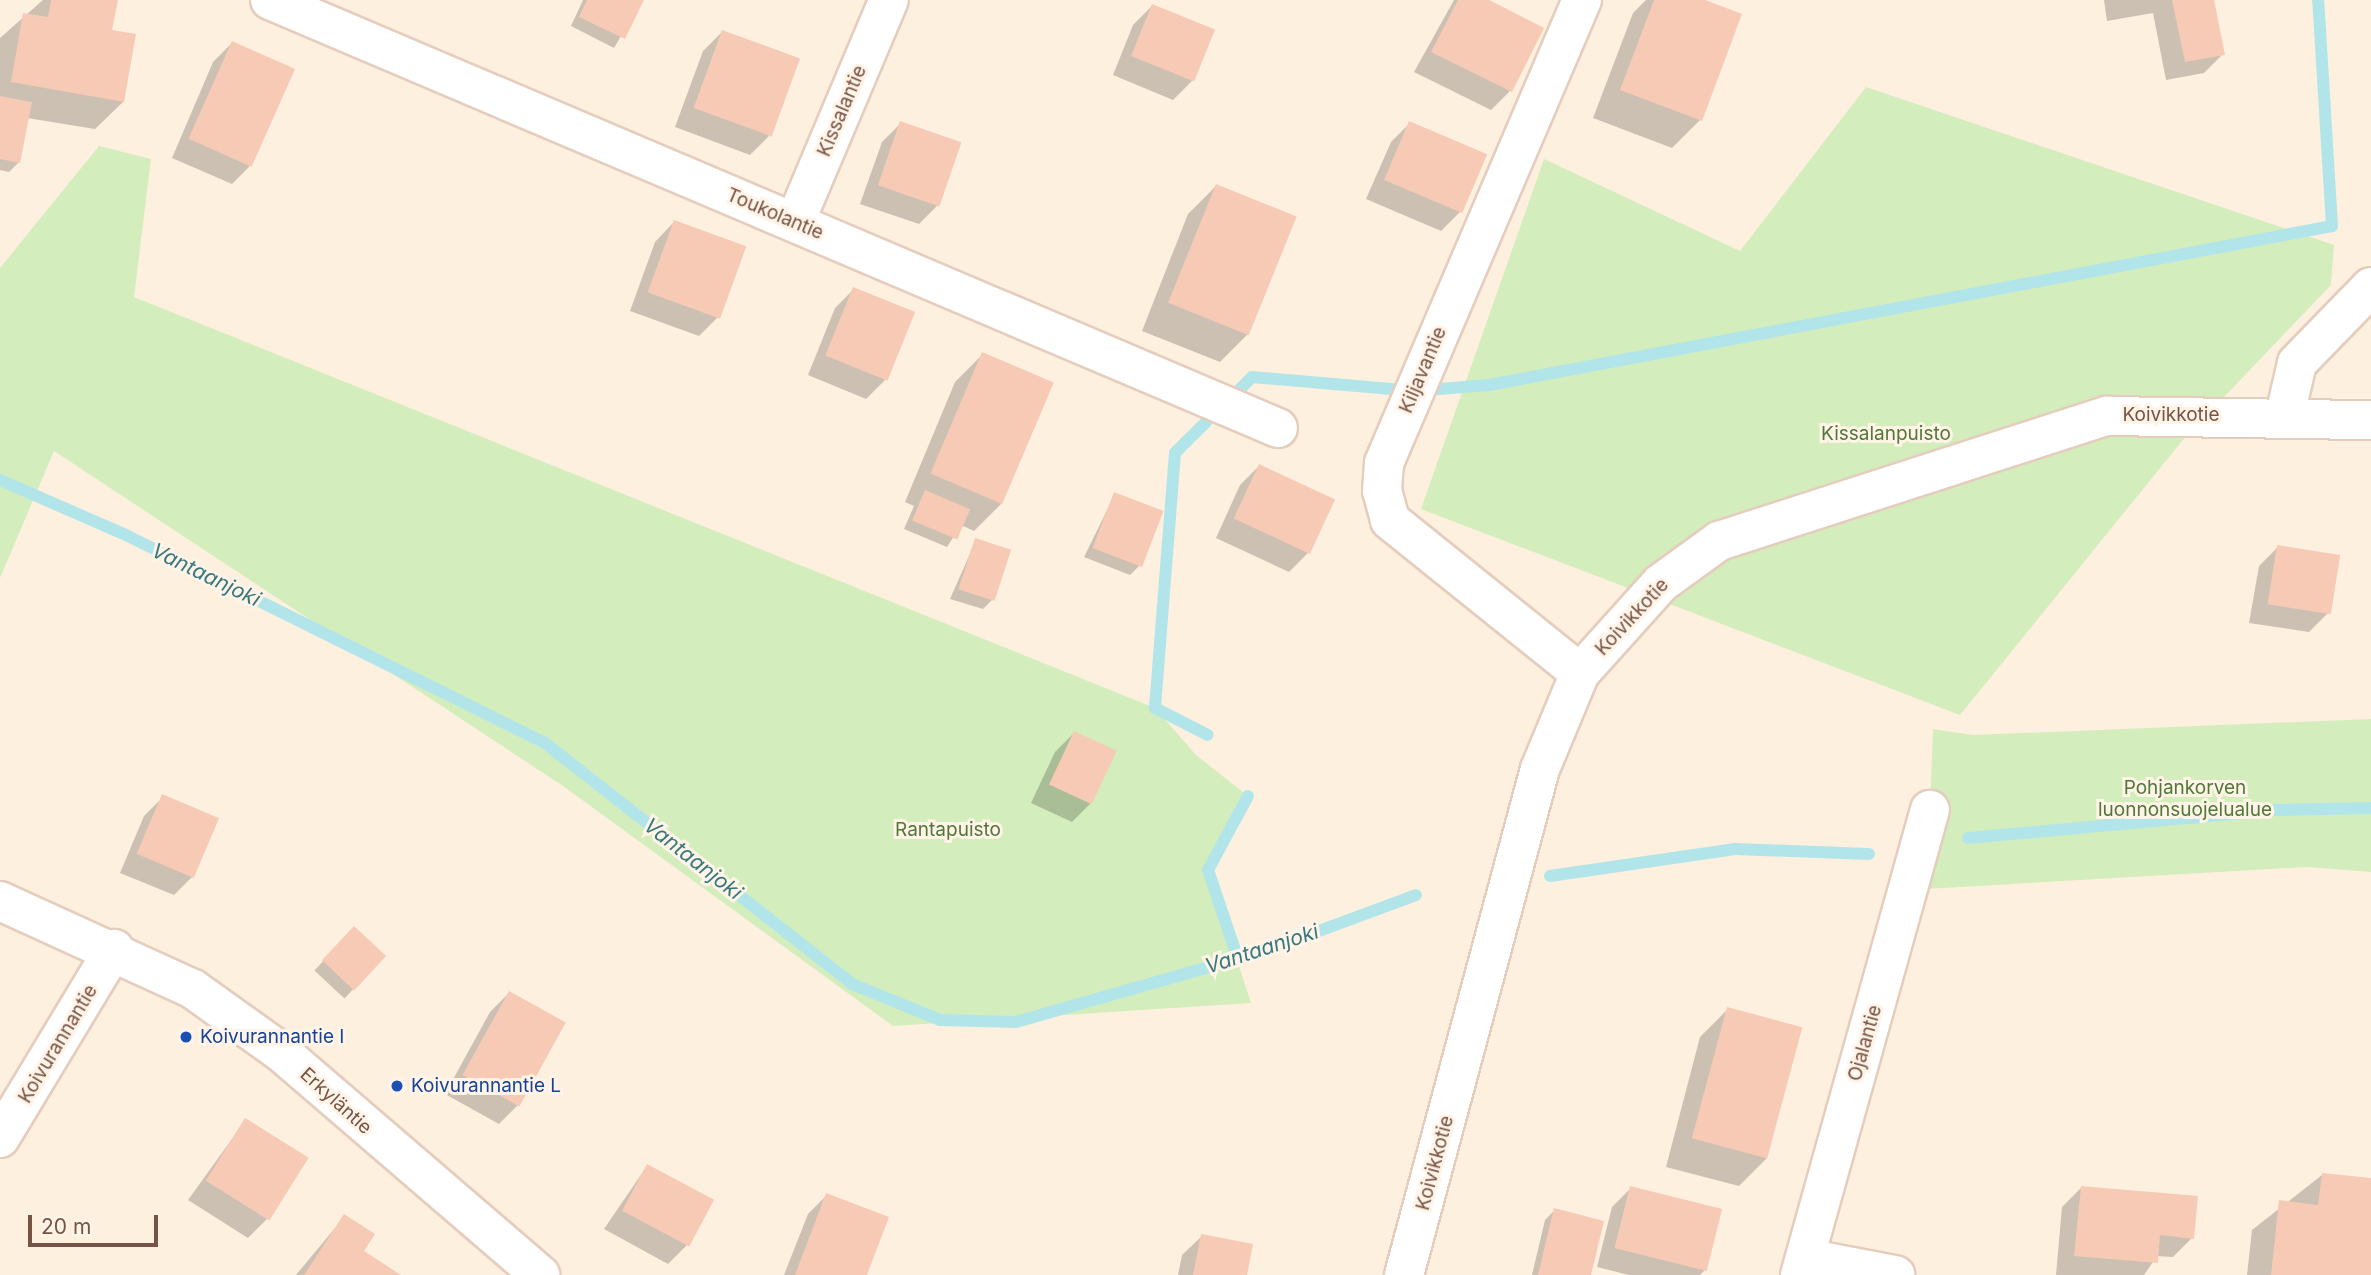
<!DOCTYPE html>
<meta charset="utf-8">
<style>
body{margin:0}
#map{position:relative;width:2371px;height:1275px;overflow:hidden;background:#fef0df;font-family:Inter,sans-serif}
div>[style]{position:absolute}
.green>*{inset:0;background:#d4edbd}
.shadow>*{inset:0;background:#0003;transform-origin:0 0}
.stream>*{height:12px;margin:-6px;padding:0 6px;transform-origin:6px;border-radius:6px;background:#b2e5e9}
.building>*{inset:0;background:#f6cab4;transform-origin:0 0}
.roads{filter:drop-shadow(2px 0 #e5cdbd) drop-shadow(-2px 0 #e5cdbd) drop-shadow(0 2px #e5cdbd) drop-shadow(0 -2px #e5cdbd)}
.minor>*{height:38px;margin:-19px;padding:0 19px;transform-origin:19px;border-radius:19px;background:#fff}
.dots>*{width:19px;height:19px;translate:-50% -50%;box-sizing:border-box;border:4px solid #fff4e7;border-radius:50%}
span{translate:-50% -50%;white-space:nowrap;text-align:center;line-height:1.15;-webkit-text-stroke:6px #fff4e7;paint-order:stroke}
.street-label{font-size:19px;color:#775345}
.park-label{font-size:19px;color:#507839}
.transit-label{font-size:19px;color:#164399}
.left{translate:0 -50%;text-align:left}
.water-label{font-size:21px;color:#37787e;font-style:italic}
.scale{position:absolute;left:28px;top:1215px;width:130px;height:32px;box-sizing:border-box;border:4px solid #775345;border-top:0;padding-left:9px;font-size:21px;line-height:24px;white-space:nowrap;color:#775345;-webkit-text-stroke:5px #fff4e7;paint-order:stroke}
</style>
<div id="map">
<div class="green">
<i style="clip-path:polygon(1866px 87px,2334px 245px,2331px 285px,2182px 441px,1960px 715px,1421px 509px,1544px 159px,1740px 251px)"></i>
<i style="clip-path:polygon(99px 146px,151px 159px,134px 297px,1155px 708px,1196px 755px,1248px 796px,1208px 870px,1251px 1003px,893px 1026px,563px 786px,54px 451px,0 578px,0 268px)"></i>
<i style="clip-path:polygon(2371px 719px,2371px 872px,2307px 867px,1908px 890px,1930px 810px,1933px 729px,1973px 735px)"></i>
</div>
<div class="shadow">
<i style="clip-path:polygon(43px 0,116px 0,110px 31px,123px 102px,95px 129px,27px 118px,19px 162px,9px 172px,0 170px,0 38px)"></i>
<i style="clip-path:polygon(583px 0,642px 0,614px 48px,571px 26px)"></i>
<i style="clip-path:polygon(1454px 0,1485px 0,1542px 28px,1510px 91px,1491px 110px,1414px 72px)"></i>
<i style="clip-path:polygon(1646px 0,1700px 0,1700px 120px,1672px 148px,1593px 118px,1633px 13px)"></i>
<i style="clip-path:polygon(2104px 0,2212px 0,2223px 54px,2204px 73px,2166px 80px,2153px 13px,2107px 21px)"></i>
<i style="clip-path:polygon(1152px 6px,1192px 81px,1173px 100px,1113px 75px,1133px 25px)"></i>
<i style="clip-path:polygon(722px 32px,769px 136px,750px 155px,675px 127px,703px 51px)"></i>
<i style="clip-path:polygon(232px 43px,293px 70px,251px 165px,232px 184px,172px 158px,213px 62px)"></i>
<i style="clip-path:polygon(901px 123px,938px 205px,919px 224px,860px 204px,882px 142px)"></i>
<i style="clip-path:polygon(1410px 123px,1460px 212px,1441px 231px,1366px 199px,1391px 142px)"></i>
<i style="clip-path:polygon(1216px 186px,1248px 334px,1220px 362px,1142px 331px,1188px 214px)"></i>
<i style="clip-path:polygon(674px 222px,718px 317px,699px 336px,630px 311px,655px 242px)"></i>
<i style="clip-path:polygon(854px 289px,885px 380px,866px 399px,808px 375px,835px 308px)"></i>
<i style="clip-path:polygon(983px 354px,1002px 503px,974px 531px,961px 525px,947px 547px,904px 529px,914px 506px,905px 502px,955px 382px)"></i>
<i style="clip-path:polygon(1259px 466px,1308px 553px,1289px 572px,1216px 538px,1240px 485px)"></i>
<i style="clip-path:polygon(1115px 494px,1140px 565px,1130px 575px,1084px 557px)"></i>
<i style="clip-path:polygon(976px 540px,992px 600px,983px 609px,950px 599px)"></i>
<i style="clip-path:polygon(2278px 547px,2328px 613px,2309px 632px,2249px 623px,2259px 566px)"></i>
<i style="clip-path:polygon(1074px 733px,1115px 752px,1091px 803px,1072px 822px,1031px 803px,1055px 752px)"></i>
<i style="clip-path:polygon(163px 797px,217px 819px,193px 876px,174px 895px,120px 873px,144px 816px)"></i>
<i style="left:354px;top:928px;width:41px;height:58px;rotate:43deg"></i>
<i style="clip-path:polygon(509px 993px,518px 1105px,499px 1124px,445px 1094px,490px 1012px)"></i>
<i style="clip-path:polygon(1728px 1009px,1767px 1158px,1739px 1186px,1666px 1167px,1700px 1037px)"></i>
<i style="clip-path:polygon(245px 1121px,267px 1219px,248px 1238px,188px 1200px)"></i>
<i style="clip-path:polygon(647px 1166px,687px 1245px,668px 1264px,604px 1229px)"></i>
<i style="clip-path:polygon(2322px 1175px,2371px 1180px,2371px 1275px,2247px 1275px,2252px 1230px)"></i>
<i style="clip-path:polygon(1631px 1188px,1705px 1270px,1700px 1275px,1629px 1275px,1597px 1267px,1612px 1207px)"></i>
<i style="clip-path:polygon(2081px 1188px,2192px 1238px,2173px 1257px,2157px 1256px,2144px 1275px,2056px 1275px,2062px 1207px)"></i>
<i style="clip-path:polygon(827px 1195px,865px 1275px,784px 1275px,808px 1214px)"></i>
<i style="clip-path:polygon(1555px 1210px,1589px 1275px,1532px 1275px,1545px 1220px)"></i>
<i style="clip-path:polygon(345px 1216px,362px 1251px,398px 1275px,296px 1275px)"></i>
<i style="clip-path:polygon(1202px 1236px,1246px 1275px,1178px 1275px,1182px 1255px)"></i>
</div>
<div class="stream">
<i style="left:1239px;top:390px;width:18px;rotate:-45deg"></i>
<i style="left:1252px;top:377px;width:163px;rotate:4.9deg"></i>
<i style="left:1414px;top:391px;width:75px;rotate:-4.6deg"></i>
<i style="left:1489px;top:385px;width:858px;rotate:-10.68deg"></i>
<i style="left:2332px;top:226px;width:226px;rotate:-93.5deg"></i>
<i style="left:1207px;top:421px;width:45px;rotate:135deg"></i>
<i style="left:1175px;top:453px;width:256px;rotate:94.5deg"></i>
<i style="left:1155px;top:708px;width:59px;rotate:27deg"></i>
<i style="left:0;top:480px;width:140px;rotate:23.6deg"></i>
<i style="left:128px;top:536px;width:466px;rotate:26.4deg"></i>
<i style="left:545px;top:743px;width:390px;rotate:38.1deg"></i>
<i style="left:852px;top:984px;width:95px;rotate:22.2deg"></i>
<i style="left:940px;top:1020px;width:76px;rotate:1.5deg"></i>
<i style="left:1016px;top:1022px;width:256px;rotate:-15.9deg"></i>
<i style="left:1262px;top:952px;width:164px;rotate:-20.3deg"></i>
<i style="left:1968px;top:838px;width:306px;rotate:-5.2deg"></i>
<i style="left:2273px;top:810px;width:98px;rotate:-1.2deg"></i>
<i style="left:1550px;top:876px;width:187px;rotate:-8.3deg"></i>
<i style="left:1735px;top:849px;width:134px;rotate:2.1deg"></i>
<i style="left:1238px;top:959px;width:94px;rotate:-108.6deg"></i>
<i style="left:1208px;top:870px;width:84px;rotate:-61.6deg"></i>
</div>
<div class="building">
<i style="clip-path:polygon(51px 0,118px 0,112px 30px,136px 34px,124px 102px,11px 82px,23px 13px,48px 17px)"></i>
<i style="clip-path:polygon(587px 0,644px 0,625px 39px,579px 17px)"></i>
<i style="clip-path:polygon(1458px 0,1489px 0,1544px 28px,1512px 92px,1431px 52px)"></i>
<i style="clip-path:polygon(1654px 0,1705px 0,1742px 14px,1702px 121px,1620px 90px)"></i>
<i style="clip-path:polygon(2172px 0,2214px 0,2225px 55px,2185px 62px)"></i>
<i style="left:1152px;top:4px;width:68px;height:56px;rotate:22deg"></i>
<i style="left:722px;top:30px;width:83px;height:83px;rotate:20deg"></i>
<i style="left:232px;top:41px;width:69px;height:107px;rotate:24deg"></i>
<i style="clip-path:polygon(0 96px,32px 102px,20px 163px,0 159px)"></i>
<i style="left:900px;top:121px;width:65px;height:68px;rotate:19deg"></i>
<i style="left:1409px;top:121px;width:85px;height:64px;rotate:23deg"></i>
<i style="left:1216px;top:184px;width:87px;height:128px;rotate:22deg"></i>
<i style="left:674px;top:220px;width:77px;height:77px;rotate:20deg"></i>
<i style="left:853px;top:287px;width:67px;height:74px;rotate:22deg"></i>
<i style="left:982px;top:352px;width:78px;height:132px;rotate:23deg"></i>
<i style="left:1259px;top:464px;width:84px;height:60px;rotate:25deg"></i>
<i style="left:925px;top:490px;width:49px;height:33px;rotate:23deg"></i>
<i style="left:1114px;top:492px;width:53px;height:60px;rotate:21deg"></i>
<i style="left:975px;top:538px;width:38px;height:54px;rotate:18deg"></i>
<i style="left:2277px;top:545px;width:64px;height:60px;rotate:9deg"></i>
<i style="left:1074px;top:731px;width:47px;height:59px;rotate:25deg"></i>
<i style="left:162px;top:794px;width:62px;height:65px;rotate:23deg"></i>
<i style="left:354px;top:926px;width:44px;height:47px;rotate:43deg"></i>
<i style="left:509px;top:991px;width:65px;height:96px;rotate:29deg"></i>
<i style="left:1727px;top:1007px;width:78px;height:136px;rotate:15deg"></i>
<i style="left:245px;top:1118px;width:75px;height:74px;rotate:32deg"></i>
<i style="left:647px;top:1164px;width:76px;height:53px;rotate:28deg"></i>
<i style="clip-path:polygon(2322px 1173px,2371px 1178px,2371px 1275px,2271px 1275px,2279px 1200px,2318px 1205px)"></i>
<i style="left:1630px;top:1186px;width:95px;height:64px;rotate:14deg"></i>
<i style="clip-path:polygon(2081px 1186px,2198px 1196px,2194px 1239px,2160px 1235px,2158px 1263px,2074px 1256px)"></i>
<i style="clip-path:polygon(826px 1193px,889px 1217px,867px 1275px,795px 1275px)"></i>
<i style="clip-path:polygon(1554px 1208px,1604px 1221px,1591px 1275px,1538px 1275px)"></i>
<i style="clip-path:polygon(344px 1214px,375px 1234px,364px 1251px,401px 1275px,304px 1275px)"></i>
<i style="clip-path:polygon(1201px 1234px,1253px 1244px,1247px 1275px,1193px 1275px)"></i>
</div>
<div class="roads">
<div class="minor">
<i style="left:270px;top:0;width:1095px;rotate:23.01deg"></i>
<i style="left:795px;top:222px;width:241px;rotate:-67.1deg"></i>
<i style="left:2285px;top:415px;width:53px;rotate:-77deg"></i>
<i style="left:2297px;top:363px;width:106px;rotate:-45.8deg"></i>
<i style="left:1580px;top:673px;width:244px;rotate:-141.2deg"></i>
<i style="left:1390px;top:520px;width:30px;rotate:-105deg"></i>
<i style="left:1382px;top:491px;width:28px;rotate:-86deg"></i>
<i style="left:1384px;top:463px;width:504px;rotate:-66.85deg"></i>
<i style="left:0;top:901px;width:212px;rotate:24.5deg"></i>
<i style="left:193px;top:989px;width:108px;rotate:35.6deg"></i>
<i style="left:281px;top:1052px;width:342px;rotate:40.7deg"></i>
<i style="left:0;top:1138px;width:221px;rotate:-58.9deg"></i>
<i style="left:1805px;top:1258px;width:92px;rotate:10.7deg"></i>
<i style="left:1404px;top:1275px;width:524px;rotate:-74.96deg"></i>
<i style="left:1540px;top:769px;width:104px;rotate:-67.4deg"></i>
<i style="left:1580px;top:673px;width:121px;rotate:-48deg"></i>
<i style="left:1661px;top:583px;width:72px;rotate:-35.9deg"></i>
<i style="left:1719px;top:541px;width:408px;rotate:-17.9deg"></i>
<i style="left:2107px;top:416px;width:264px;rotate:0.9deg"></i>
<i style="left:1800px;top:1275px;width:483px;rotate:-74.4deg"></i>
</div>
</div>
<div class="dots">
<i style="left:186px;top:1037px;background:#1a4fb4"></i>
<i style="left:397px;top:1086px;background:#1a4fb4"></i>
</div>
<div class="street-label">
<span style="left:842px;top:111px;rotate:-67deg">Kissalantie</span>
<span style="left:775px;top:214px;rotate:23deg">Toukolantie</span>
<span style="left:1423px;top:370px;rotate:-67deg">Kiljavantie</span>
<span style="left:2171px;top:415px">Koivikkotie</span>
<span style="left:1632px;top:617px;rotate:-47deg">Koivikkotie</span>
<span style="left:1865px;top:1043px;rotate:-74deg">Ojalantie</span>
<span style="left:58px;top:1044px;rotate:-59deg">Koivurannantie</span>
<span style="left:336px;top:1101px;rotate:42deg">Erkyläntie</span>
<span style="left:1435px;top:1163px;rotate:-75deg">Koivikkotie</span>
</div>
<div class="park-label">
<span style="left:1886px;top:434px">Kissalanpuisto</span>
<span style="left:2185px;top:799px">Pohjankorven<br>luonnonsuojelualue</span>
<span style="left:948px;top:830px">Rantapuisto</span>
</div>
<div class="transit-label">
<span class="left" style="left:200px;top:1037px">Koivurannantie I</span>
<span class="left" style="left:411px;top:1086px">Koivurannantie L</span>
</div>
<div class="water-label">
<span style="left:206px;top:575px;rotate:26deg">Vantaanjoki</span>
<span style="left:693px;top:859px;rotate:38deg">Vantaanjoki</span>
<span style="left:1262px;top:949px;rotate:-18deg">Vantaanjoki</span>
</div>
<div class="scale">20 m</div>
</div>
